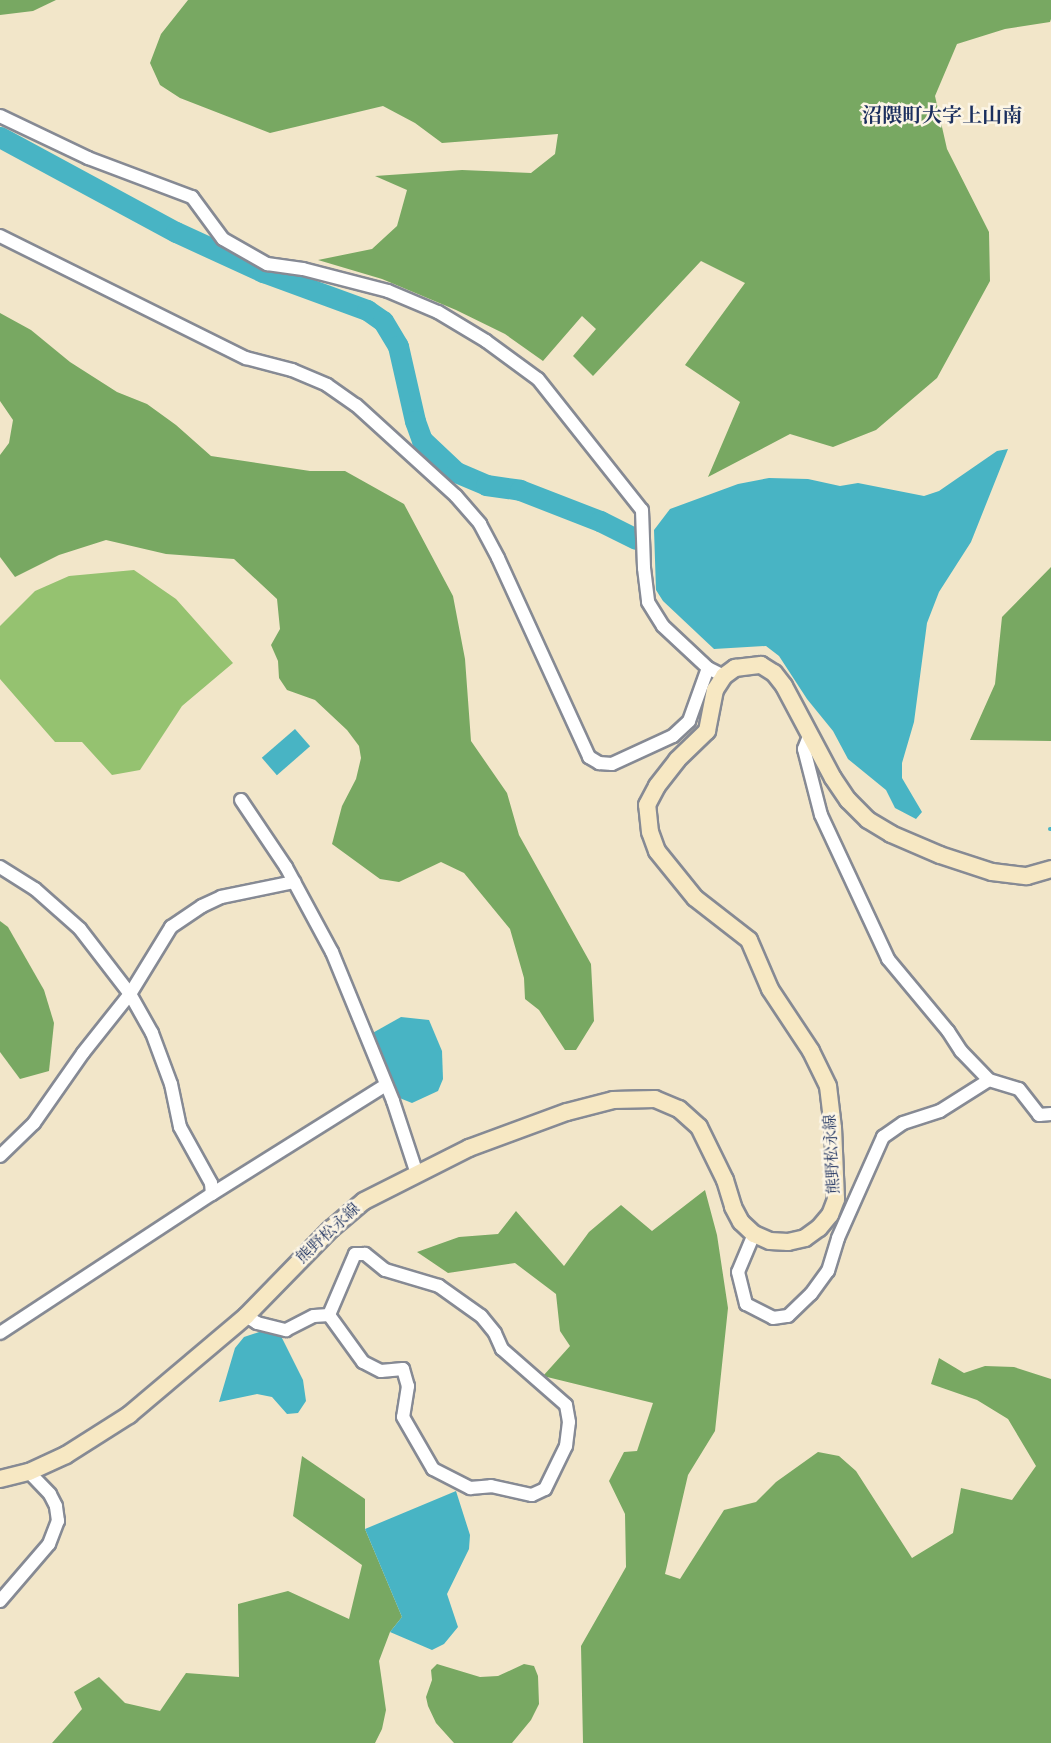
<!DOCTYPE html>
<meta charset="utf-8">
<style>
body{margin:0}
#map{position:relative;width:1051px;height:1743px;overflow:hidden;background:#f2e6c9;font-family:"IM FELL English","Noto Serif JP",serif}
div>[style]{position:absolute}
.green>*{inset:0;background:#95c270}
.forest>*{inset:0;background:#78a862}
.water>*{inset:0;background:#48b4c4;transform-origin:0 0}
.stream>*{height:4px;margin:-2px;padding:0 2px;transform-origin:2px;border-radius:2px;background:#48b4c4}
.river>*{height:21px;margin:-10.5px;padding:0 10.5px;transform-origin:10.5px;border-radius:10.5px;background:#48b4c4}
.roads{filter:drop-shadow(2px 0 #868a94) drop-shadow(-2px 0 #868a94) drop-shadow(0 2px #868a94) drop-shadow(0 -2px #868a94)}
.street>*{height:12px;margin:-6px;padding:0 6px;transform-origin:6px;border-radius:6px;background:#fff}
.secondary>*{height:16px;margin:-8px;padding:0 8px;transform-origin:8px;border-radius:8px;background:#f7e8c3}
span{translate:-50% -50%;white-space:nowrap;text-align:center;line-height:1.15;-webkit-text-stroke:5px #fcf5e5;paint-order:stroke}
.street-label{font-size:16px;color:#1b2f5e}
.quarter-label{font-size:20px;color:#1b2f5e;font-weight:700}
</style>
<div id="map">
<div class="green">
<i style="clip-path:polygon(134px 570px,176px 599px,233px 663px,182px 706px,140px 770px,112px 775px,82px 742px,55px 742px,0 679px,0 626px,35px 591px,69px 576px)"></i>
</div>
<div class="forest">
<i style="clip-path:polygon(0 0,56px 0,33px 11px,0 15px)"></i>
<i style="clip-path:polygon(188px 0,1051px 0,1051px 19px,1050px 22px,1005px 29px,957px 44px,935px 96px,947px 149px,989px 232px,990px 281px,937px 378px,876px 430px,833px 447px,790px 434px,708px 477px,740px 402px,685px 365px,745px 283px,701px 261px,593px 376px,573px 356px,596px 329px,582px 316px,543px 361px,505px 334px,456px 310px,382px 279px,318px 260px,372px 249px,397px 226px,407px 190px,375px 176px,462px 170px,531px 173px,555px 154px,558px 134px,442px 143px,415px 123px,383px 106px,270px 133px,180px 98px,160px 85px,150px 63px,161px 34px)"></i>
<i style="clip-path:polygon(0 313px,31px 330px,70px 362px,117px 392px,147px 404px,176px 425px,211px 456px,310px 471px,345px 471px,404px 504px,453px 596px,465px 659px,471px 741px,507px 793px,519px 835px,591px 964px,594px 1021px,576px 1050px,565px 1050px,539px 1010px,525px 999px,524px 978px,510px 929px,464px 873px,441px 862px,399px 882px,380px 879px,332px 844px,342px 806px,356px 779px,361px 758px,359px 746px,347px 730px,315px 700px,287px 690px,279px 678px,278px 661px,271px 645px,280px 629px,277px 599px,234px 559px,166px 554px,106px 540px,59px 555px,15px 577px,0 557px,0 455px,9px 443px,13px 420px,0 401px)"></i>
<i style="clip-path:polygon(1051px 567px,1051px 741px,970px 740px,995px 684px,1002px 617px)"></i>
<i style="clip-path:polygon(0 921px,8px 927px,44px 990px,54px 1023px,49px 1071px,20px 1079px,0 1052px)"></i>
<i style="clip-path:polygon(705px 1190px,717px 1235px,728px 1308px,715px 1431px,688px 1475px,665px 1574px,680px 1579px,724px 1510px,756px 1502px,776px 1482px,818px 1452px,839px 1456px,856px 1471px,912px 1558px,953px 1533px,961px 1488px,1012px 1500px,1036px 1466px,1008px 1419px,977px 1400px,931px 1384px,939px 1358px,964px 1373px,985px 1366px,1014px 1367px,1051px 1379px,1051px 1743px,583px 1743px,581px 1646px,626px 1567px,625px 1514px,609px 1481px,624px 1452px,637px 1451px,653px 1403px,543px 1376px,570px 1346px,560px 1331px,556px 1294px,515px 1263px,448px 1273px,417px 1252px,459px 1237px,498px 1234px,516px 1211px,564px 1266px,589px 1232px,621px 1205px,652px 1231px)"></i>
<i style="clip-path:polygon(302px 1456px,365px 1499px,365px 1529px,402px 1617px,390px 1632px,379px 1661px,386px 1710px,382px 1729px,375px 1743px,52px 1743px,82px 1709px,74px 1692px,99px 1677px,125px 1703px,160px 1711px,186px 1673px,239px 1677px,238px 1604px,288px 1591px,349px 1619px,362px 1565px,293px 1516px)"></i>
<i style="clip-path:polygon(437px 1664px,480px 1677px,498px 1676px,524px 1664px,534px 1666px,538px 1676px,539px 1704px,531px 1720px,512px 1743px,454px 1743px,436px 1723px,428px 1706px,426px 1697px,432px 1680px,431px 1670px)"></i>
</div>
<div class="water">
<i style="clip-path:polygon(1008px 449px,971px 542px,939px 592px,927px 623px,914px 722px,902px 763px,902px 778px,922px 812px,916px 819px,895px 808px,886px 790px,848px 759px,833px 731px,807px 699px,779px 656px,766px 646px,714px 649px,663px 601px,656px 590px,654px 530px,670px 509px,738px 484px,769px 478px,808px 479px,840px 486px,858px 483px,924px 496px,939px 491px,997px 451px)"></i>
<i style="left:295px;top:729px;width:23px;height:44px;rotate:49deg"></i>
<i style="clip-path:polygon(401px 1017px,429px 1020px,442px 1051px,443px 1079px,438px 1091px,412px 1103px,397px 1097px,369px 1035px)"></i>
<i style="clip-path:polygon(265px 1330px,281px 1336px,303px 1380px,306px 1401px,298px 1413px,287px 1414px,272px 1397px,257px 1394px,219px 1402px,235px 1348px,244px 1337px)"></i>
<i style="clip-path:polygon(456px 1491px,470px 1535px,469px 1549px,447px 1594px,458px 1627px,444px 1644px,432px 1650px,390px 1632px,402px 1617px,365px 1529px)"></i>
</div>
<div class="stream">
<i style="left:1050px;top:829px;width:1px"></i>
</div>
<div class="river">
<i style="left:0;top:137px;width:200px;rotate:28.4deg"></i>
<i style="left:176px;top:232px;width:96px;rotate:24.7deg"></i>
<i style="left:263px;top:272px;width:111px;rotate:20.1deg"></i>
<i style="left:367px;top:310px;width:19px;rotate:35deg"></i>
<i style="left:383px;top:321px;width:29px;rotate:59deg"></i>
<i style="left:398px;top:346px;width:77px;rotate:77.2deg"></i>
<i style="left:415px;top:421px;width:20px;rotate:70deg"></i>
<i style="left:422px;top:440px;width:47px;rotate:43.3deg"></i>
<i style="left:456px;top:472px;width:33px;rotate:23deg"></i>
<i style="left:486px;top:485px;width:34px;rotate:8deg"></i>
<i style="left:520px;top:490px;width:86px;rotate:21.2deg"></i>
<i style="left:600px;top:521px;width:40px;rotate:26.6deg"></i>
</div>
<div class="roads">
<div class="street">
<i style="left:0;top:116px;width:98px;rotate:25.5deg"></i>
<i style="left:88px;top:158px;width:111px;rotate:20.6deg"></i>
<i style="left:192px;top:197px;width:52px;rotate:53.6deg"></i>
<i style="left:223px;top:239px;width:51px;rotate:29.6deg"></i>
<i style="left:267px;top:264px;width:36px;rotate:8deg"></i>
<i style="left:303px;top:269px;width:88px;rotate:14.5deg"></i>
<i style="left:388px;top:291px;width:54px;rotate:22.8deg"></i>
<i style="left:438px;top:312px;width:56px;rotate:31.1deg"></i>
<i style="left:486px;top:341px;width:64px;rotate:36.2deg"></i>
<i style="left:538px;top:379px;width:167px;rotate:51.6deg"></i>
<i style="left:642px;top:510px;width:58px;rotate:88deg"></i>
<i style="left:644px;top:568px;width:34px;rotate:83deg"></i>
<i style="left:648px;top:602px;width:28px;rotate:58deg"></i>
<i style="left:663px;top:626px;width:62px;rotate:43deg"></i>
<i style="left:708px;top:668px;width:18px;rotate:27deg"></i>
<i style="left:0;top:236px;width:275px;rotate:26.4deg"></i>
<i style="left:246px;top:358px;width:48px;rotate:14.6deg"></i>
<i style="left:292px;top:370px;width:38px;rotate:23deg"></i>
<i style="left:327px;top:385px;width:35px;rotate:35deg"></i>
<i style="left:356px;top:405px;width:135px;rotate:42.3deg"></i>
<i style="left:456px;top:496px;width:37px;rotate:49deg"></i>
<i style="left:480px;top:524px;width:38px;rotate:62deg"></i>
<i style="left:498px;top:558px;width:219px;rotate:65.4deg"></i>
<i style="left:589px;top:757px;width:12px;rotate:31deg"></i>
<i style="left:599px;top:763px;width:13px;rotate:4deg"></i>
<i style="left:612px;top:764px;width:67px;rotate:-24.7deg"></i>
<i style="left:673px;top:736px;width:22px;rotate:-43deg"></i>
<i style="left:689px;top:721px;width:56px;rotate:-70.3deg"></i>
<i style="left:810px;top:734px;width:16px;rotate:112deg"></i>
<i style="left:804px;top:749px;width:68px;rotate:75.6deg"></i>
<i style="left:821px;top:815px;width:159px;rotate:65deg"></i>
<i style="left:888px;top:959px;width:94px;rotate:50.2deg"></i>
<i style="left:948px;top:1031px;width:24px;rotate:57deg"></i>
<i style="left:961px;top:1051px;width:40px;rotate:46deg"></i>
<i style="left:989px;top:1080px;width:31px;rotate:17deg"></i>
<i style="left:1019px;top:1089px;width:33px;rotate:52deg"></i>
<i style="left:1039px;top:1115px;width:12px;rotate:-5deg"></i>
<i style="left:241px;top:800px;width:81px;rotate:56.1deg"></i>
<i style="left:286px;top:867px;width:97px;rotate:61.6deg"></i>
<i style="left:332px;top:952px;width:161px;rotate:67.7deg"></i>
<i style="left:393px;top:1101px;width:77px;rotate:71.8deg"></i>
<i style="left:0;top:867px;width:41px;rotate:32.2deg"></i>
<i style="left:35px;top:889px;width:60px;rotate:41.6deg"></i>
<i style="left:80px;top:929px;width:82px;rotate:52.4deg"></i>
<i style="left:130px;top:994px;width:45px;rotate:60.6deg"></i>
<i style="left:152px;top:1033px;width:54px;rotate:69.6deg"></i>
<i style="left:171px;top:1084px;width:44px;rotate:78.2deg"></i>
<i style="left:180px;top:1127px;width:64px;rotate:61deg"></i>
<i style="left:211px;top:1183px;width:11px;rotate:85deg"></i>
<i style="left:0;top:1156px;width:47px;rotate:-44.1deg"></i>
<i style="left:34px;top:1123px;width:85px;rotate:-55deg"></i>
<i style="left:83px;top:1053px;width:75px;rotate:-51.5deg"></i>
<i style="left:130px;top:994px;width:79px;rotate:-58.5deg"></i>
<i style="left:171px;top:927px;width:37px;rotate:-34deg"></i>
<i style="left:202px;top:906px;width:21px;rotate:-25deg"></i>
<i style="left:221px;top:897px;width:75px;rotate:-11.6deg"></i>
<i style="left:754px;top:1234px;width:41px;rotate:112.8deg"></i>
<i style="left:738px;top:1272px;width:33px;rotate:76deg"></i>
<i style="left:746px;top:1304px;width:30px;rotate:27deg"></i>
<i style="left:773px;top:1318px;width:15px;rotate:-8deg"></i>
<i style="left:788px;top:1316px;width:32px;rotate:-44deg"></i>
<i style="left:811px;top:1294px;width:29px;rotate:-54deg"></i>
<i style="left:828px;top:1271px;width:34px;rotate:-73deg"></i>
<i style="left:838px;top:1238px;width:111px;rotate:-66deg"></i>
<i style="left:883px;top:1137px;width:24px;rotate:-35deg"></i>
<i style="left:903px;top:1123px;width:39px;rotate:-18deg"></i>
<i style="left:940px;top:1111px;width:58px;rotate:-32.3deg"></i>
<i style="left:246px;top:1316px;width:13px;rotate:32deg"></i>
<i style="left:257px;top:1323px;width:30px;rotate:14deg"></i>
<i style="left:286px;top:1330px;width:31px;rotate:-27deg"></i>
<i style="left:314px;top:1316px;width:15px;rotate:-4deg"></i>
<i style="left:329px;top:1315px;width:58px;rotate:54.1deg"></i>
<i style="left:363px;top:1362px;width:20px;rotate:27deg"></i>
<i style="left:381px;top:1371px;width:22px;rotate:-5deg"></i>
<i style="left:403px;top:1369px;width:18px;rotate:74deg"></i>
<i style="left:408px;top:1386px;width:31px;rotate:99deg"></i>
<i style="left:403px;top:1417px;width:60px;rotate:60deg"></i>
<i style="left:433px;top:1469px;width:42px;rotate:27.2deg"></i>
<i style="left:470px;top:1488px;width:21px;rotate:-5deg"></i>
<i style="left:491px;top:1486px;width:42px;rotate:12.4deg"></i>
<i style="left:532px;top:1495px;width:14px;rotate:-25deg"></i>
<i style="left:545px;top:1489px;width:48px;rotate:-64deg"></i>
<i style="left:566px;top:1446px;width:24px;rotate:-83deg"></i>
<i style="left:569px;top:1422px;width:17px;rotate:-100deg"></i>
<i style="left:566px;top:1405px;width:85px;rotate:-138.8deg"></i>
<i style="left:502px;top:1349px;width:17px;rotate:-114deg"></i>
<i style="left:495px;top:1333px;width:22px;rotate:-129deg"></i>
<i style="left:481px;top:1316px;width:52px;rotate:-144.5deg"></i>
<i style="left:439px;top:1286px;width:56px;rotate:-163.5deg"></i>
<i style="left:385px;top:1270px;width:26px;rotate:-141deg"></i>
<i style="left:365px;top:1254px;width:10px;rotate:180deg"></i>
<i style="left:355px;top:1254px;width:66px;rotate:113.1deg"></i>
<i style="left:0;top:1333px;width:254px;rotate:-33.3deg"></i>
<i style="left:212px;top:1194px;width:205px;rotate:-32.1deg"></i>
<i style="left:0;top:1601px;width:75px;rotate:-49.3deg"></i>
<i style="left:49px;top:1544px;width:25px;rotate:-69deg"></i>
<i style="left:58px;top:1521px;width:15px;rotate:-98deg"></i>
<i style="left:56px;top:1506px;width:13px;rotate:-117deg"></i>
<i style="left:50px;top:1494px;width:30px;rotate:-134deg"></i>
</div>
<div class="secondary">
<i style="left:0;top:1479px;width:30px;rotate:-14deg"></i>
<i style="left:29px;top:1472px;width:41px;rotate:-24.7deg"></i>
<i style="left:66px;top:1455px;width:75px;rotate:-32.4deg"></i>
<i style="left:129px;top:1415px;width:153px;rotate:-40.2deg"></i>
<i style="left:246px;top:1316px;width:122px;rotate:-45.7deg"></i>
<i style="left:331px;top:1229px;width:43px;rotate:-40.3deg"></i>
<i style="left:364px;top:1201px;width:118px;rotate:-26.8deg"></i>
<i style="left:469px;top:1148px;width:104px;rotate:-20.2deg"></i>
<i style="left:567px;top:1112px;width:48px;rotate:-14.6deg"></i>
<i style="left:613px;top:1100px;width:42px;rotate:-1.4deg"></i>
<i style="left:655px;top:1099px;width:26px;rotate:23deg"></i>
<i style="left:679px;top:1109px;width:27px;rotate:42deg"></i>
<i style="left:699px;top:1127px;width:59px;rotate:63.9deg"></i>
<i style="left:725px;top:1180px;width:28px;rotate:73deg"></i>
<i style="left:733px;top:1207px;width:17px;rotate:62deg"></i>
<i style="left:741px;top:1222px;width:18px;rotate:43deg"></i>
<i style="left:754px;top:1234px;width:17px;rotate:24deg"></i>
<i style="left:770px;top:1241px;width:18px;rotate:3deg"></i>
<i style="left:788px;top:1242px;width:17px;rotate:-13deg"></i>
<i style="left:805px;top:1238px;width:17px;rotate:-36deg"></i>
<i style="left:819px;top:1228px;width:17px;rotate:-50deg"></i>
<i style="left:830px;top:1215px;width:17px;rotate:-69deg"></i>
<i style="left:836px;top:1199px;width:71px;rotate:-92.4deg"></i>
<i style="left:833px;top:1128px;width:42px;rotate:-96.8deg"></i>
<i style="left:828px;top:1086px;width:39px;rotate:-116deg"></i>
<i style="left:811px;top:1051px;width:74px;rotate:-123.5deg"></i>
<i style="left:770px;top:989px;width:53px;rotate:-113.2deg"></i>
<i style="left:749px;top:940px;width:68px;rotate:-142.1deg"></i>
<i style="left:695px;top:898px;width:60px;rotate:-129deg"></i>
<i style="left:657px;top:851px;width:20px;rotate:-110deg"></i>
<i style="left:650px;top:832px;width:27px;rotate:-96deg"></i>
<i style="left:647px;top:805px;width:21px;rotate:-62deg"></i>
<i style="left:657px;top:786px;width:33px;rotate:-52deg"></i>
<i style="left:677px;top:760px;width:42px;rotate:-44deg"></i>
<i style="left:707px;top:731px;width:42px;rotate:-79deg"></i>
<i style="left:715px;top:690px;width:17px;rotate:-57deg"></i>
<i style="left:724px;top:676px;width:14px;rotate:-36deg"></i>
<i style="left:735px;top:668px;width:26px;rotate:-7deg"></i>
<i style="left:761px;top:665px;width:15px;rotate:32deg"></i>
<i style="left:774px;top:673px;width:16px;rotate:52deg"></i>
<i style="left:784px;top:686px;width:104px;rotate:62deg"></i>
<i style="left:833px;top:778px;width:27px;rotate:56deg"></i>
<i style="left:848px;top:800px;width:28px;rotate:45deg"></i>
<i style="left:868px;top:820px;width:27px;rotate:31deg"></i>
<i style="left:891px;top:834px;width:53px;rotate:23.2deg"></i>
<i style="left:940px;top:855px;width:55px;rotate:18.1deg"></i>
<i style="left:992px;top:872px;width:35px;rotate:7deg"></i>
<i style="left:1027px;top:876px;width:25px;rotate:-16deg"></i>
</div>
</div>
<div class="street-label">
<span style="left:833px;top:1154px;rotate:-93deg">熊野松永線</span>
<span style="left:329px;top:1234px;rotate:-43deg">熊野松永線</span>
</div>
<div class="quarter-label">
<span style="left:942px;top:116px">沼隈町大字上山南</span>
</div>
</div>
